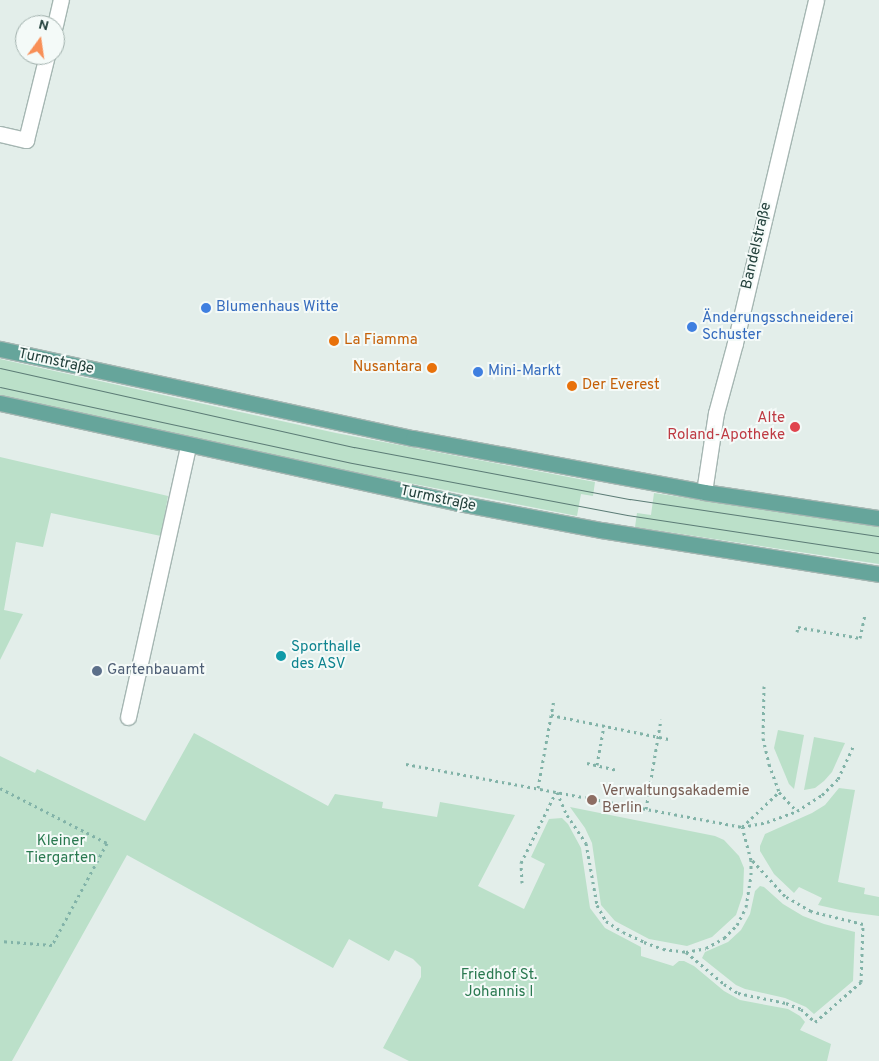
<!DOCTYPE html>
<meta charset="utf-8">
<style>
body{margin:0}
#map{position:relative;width:879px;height:1061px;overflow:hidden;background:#e3eeea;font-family:Overpass,sans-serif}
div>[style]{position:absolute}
.green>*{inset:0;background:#bbe0c9}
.path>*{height:3px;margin-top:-1.5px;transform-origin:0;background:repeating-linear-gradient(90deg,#82b3a8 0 2.5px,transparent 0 6.5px)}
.roads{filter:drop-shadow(1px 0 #a5b6b2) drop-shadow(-1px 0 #a5b6b2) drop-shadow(0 1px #a5b6b2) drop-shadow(0 -1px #a5b6b2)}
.minor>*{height:15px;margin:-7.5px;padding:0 7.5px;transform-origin:7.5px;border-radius:7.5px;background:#fff}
.major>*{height:15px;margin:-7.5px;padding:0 7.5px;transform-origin:7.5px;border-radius:7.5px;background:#66a59b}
.tram>*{height:1px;margin:-0.5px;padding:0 0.5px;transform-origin:0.5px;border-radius:0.5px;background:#5c7c76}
.dots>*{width:14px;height:14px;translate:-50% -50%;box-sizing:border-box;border:2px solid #f4faf8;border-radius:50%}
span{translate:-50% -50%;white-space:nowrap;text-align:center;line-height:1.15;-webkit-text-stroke:4px #f4faf8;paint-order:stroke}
.street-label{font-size:15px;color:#22403b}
.shop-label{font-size:15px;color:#366cbe}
.left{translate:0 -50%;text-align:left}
.food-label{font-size:15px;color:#c56008}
.right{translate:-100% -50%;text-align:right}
.health-label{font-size:15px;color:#be3a42}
.culture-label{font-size:15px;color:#0d838f}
.service-label{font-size:15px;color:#4e5e75}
.education-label{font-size:15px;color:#785e54}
.park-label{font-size:15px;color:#2a7950}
.north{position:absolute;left:15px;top:15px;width:50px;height:50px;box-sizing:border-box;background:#f4faf8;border:1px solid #a0b0ac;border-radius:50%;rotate:14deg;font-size:14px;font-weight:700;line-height:20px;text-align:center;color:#22403b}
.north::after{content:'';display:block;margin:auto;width:18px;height:22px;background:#f88f57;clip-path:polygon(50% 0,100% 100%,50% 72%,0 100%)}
</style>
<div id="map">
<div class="green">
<i style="clip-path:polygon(0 359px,336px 433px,595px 482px,593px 496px,581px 494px,577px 516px,215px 445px,0 395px)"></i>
<i style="clip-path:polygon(0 457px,168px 496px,161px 536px,51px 513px,43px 547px,16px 542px,4px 610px,23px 614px,0 660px)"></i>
<i style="clip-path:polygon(654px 493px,879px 527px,879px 564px,635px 527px,637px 513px,651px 515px)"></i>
<i style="clip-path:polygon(778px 730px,804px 735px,794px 789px,789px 784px,774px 748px)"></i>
<i style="clip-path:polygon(194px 733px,328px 806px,335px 794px,383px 802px,382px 808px,437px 817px,440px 802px,515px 815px,478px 886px,524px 909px,545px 864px,531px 857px,549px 819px,562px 818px,568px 824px,581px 848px,590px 908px,605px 928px,641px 947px,641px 956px,673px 966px,679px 961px,684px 961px,694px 966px,724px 991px,740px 1000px,788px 1009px,800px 1016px,805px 1022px,800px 1030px,831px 1044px,827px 1061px,409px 1061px,383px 1048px,421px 977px,421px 967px,413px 959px,395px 950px,389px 961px,349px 939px,333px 968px,127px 855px,12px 1061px,0 1061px,0 756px,35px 773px,37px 769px,145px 821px)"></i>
<i style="clip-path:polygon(814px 737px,845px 743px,832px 772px,824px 781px,815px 788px,804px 790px)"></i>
<i style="clip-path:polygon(839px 788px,855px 790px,838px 882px,865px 888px,864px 894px,879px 897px,879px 916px,849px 912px,818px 905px,822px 898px,799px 887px,794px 893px,774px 874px,760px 851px,760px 846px,765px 834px,812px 813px,825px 805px)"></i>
<i style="clip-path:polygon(570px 807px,715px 836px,724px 840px,739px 856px,744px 868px,743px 894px,736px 915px,712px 937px,687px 946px,649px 939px,615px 921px,601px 905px,592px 843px,585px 828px)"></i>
<i style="clip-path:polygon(760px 886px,764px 887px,783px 904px,803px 916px,824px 924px,855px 932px,853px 981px,814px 1014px,806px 1007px,785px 998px,745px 989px,736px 985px,702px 958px,705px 952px,728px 942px,741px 930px,750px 914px,755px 891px)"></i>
</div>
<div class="path">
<i style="left:797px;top:632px;width:5px;rotate:-79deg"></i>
<i style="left:798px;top:627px;width:63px;rotate:10.1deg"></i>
<i style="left:860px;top:638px;width:24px;rotate:-78deg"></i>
<i style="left:764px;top:686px;width:52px;rotate:91.1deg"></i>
<i style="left:763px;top:738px;width:27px;rotate:77deg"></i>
<i style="left:769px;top:764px;width:30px;rotate:70deg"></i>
<i style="left:779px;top:792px;width:26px;rotate:47deg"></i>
<i style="left:551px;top:715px;width:120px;rotate:11.5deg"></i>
<i style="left:587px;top:763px;width:32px;rotate:13deg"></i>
<i style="left:406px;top:764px;width:342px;rotate:10.6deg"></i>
<i style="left:742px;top:827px;width:25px;rotate:-11deg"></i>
<i style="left:767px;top:822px;width:32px;rotate:-20deg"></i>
<i style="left:797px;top:811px;width:30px;rotate:-33deg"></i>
<i style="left:822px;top:795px;width:23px;rotate:-45deg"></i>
<i style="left:838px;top:779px;width:38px;rotate:-65deg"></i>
<i style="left:597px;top:765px;width:40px;rotate:-80deg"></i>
<i style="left:0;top:788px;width:120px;rotate:27.2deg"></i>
<i style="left:107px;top:843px;width:116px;rotate:118.3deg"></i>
<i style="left:52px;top:945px;width:52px;rotate:-175.6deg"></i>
<i style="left:538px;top:788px;width:90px;rotate:-79.8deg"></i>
<i style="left:557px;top:792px;width:25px;rotate:67deg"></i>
<i style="left:567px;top:815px;width:34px;rotate:56deg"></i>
<i style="left:586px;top:843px;width:63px;rotate:79.9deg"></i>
<i style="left:597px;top:905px;width:18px;rotate:61deg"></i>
<i style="left:606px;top:921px;width:20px;rotate:33deg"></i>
<i style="left:623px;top:932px;width:23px;rotate:25deg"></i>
<i style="left:644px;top:942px;width:20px;rotate:20deg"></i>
<i style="left:663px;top:949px;width:23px;rotate:7deg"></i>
<i style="left:686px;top:952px;width:20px;rotate:-11deg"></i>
<i style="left:706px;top:948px;width:21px;rotate:-29deg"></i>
<i style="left:724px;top:938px;width:18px;rotate:-45deg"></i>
<i style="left:737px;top:925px;width:20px;rotate:-63deg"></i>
<i style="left:746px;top:907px;width:32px;rotate:-81deg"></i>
<i style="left:751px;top:875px;width:15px;rotate:-90deg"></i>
<i style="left:751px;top:860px;width:34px;rotate:-105deg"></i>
<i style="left:742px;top:827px;width:51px;rotate:-43.4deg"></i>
<i style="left:646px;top:809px;width:91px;rotate:-80.5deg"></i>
<i style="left:522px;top:883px;width:20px;rotate:-93deg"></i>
<i style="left:521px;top:863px;width:79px;rotate:-63.8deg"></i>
<i style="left:686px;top:952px;width:50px;rotate:40.1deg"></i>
<i style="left:724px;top:984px;width:17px;rotate:33deg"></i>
<i style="left:738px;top:993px;width:49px;rotate:11.8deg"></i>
<i style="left:786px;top:1003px;width:16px;rotate:22deg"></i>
<i style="left:801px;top:1009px;width:19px;rotate:43deg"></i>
<i style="left:815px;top:1022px;width:61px;rotate:-41deg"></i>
<i style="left:861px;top:982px;width:58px;rotate:-88deg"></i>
<i style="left:863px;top:924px;width:54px;rotate:-166deg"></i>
<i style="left:811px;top:911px;width:30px;rotate:-150deg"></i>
<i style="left:785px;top:896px;width:49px;rotate:-132.5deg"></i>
</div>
<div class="roads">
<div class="minor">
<i style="left:55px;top:25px;width:26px;rotate:-77deg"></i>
<i style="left:0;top:134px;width:27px;rotate:13deg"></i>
<i style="left:26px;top:140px;width:88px;rotate:-76.1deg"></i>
<i style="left:704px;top:492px;width:80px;rotate:-81.4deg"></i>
<i style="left:716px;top:413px;width:73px;rotate:-74.8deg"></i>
<i style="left:735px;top:343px;width:352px;rotate:-76.7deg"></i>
<i style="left:128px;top:717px;width:278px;rotate:-77.5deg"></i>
</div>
<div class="major">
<i style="left:0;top:349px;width:422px;rotate:12.2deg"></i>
<i style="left:413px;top:438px;width:296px;rotate:10.5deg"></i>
<i style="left:704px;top:492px;width:177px;rotate:8.5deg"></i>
<i style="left:0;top:403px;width:469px;rotate:12.3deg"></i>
<i style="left:458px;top:503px;width:146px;rotate:10.7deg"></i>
<i style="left:601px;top:530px;width:281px;rotate:9deg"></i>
</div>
</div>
<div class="tram">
<i style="left:0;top:368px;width:363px;rotate:12.6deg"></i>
<i style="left:354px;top:447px;width:281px;rotate:10.7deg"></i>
<i style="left:630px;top:499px;width:252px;rotate:8.5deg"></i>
<i style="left:0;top:387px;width:360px;rotate:12.2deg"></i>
<i style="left:352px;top:463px;width:280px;rotate:10.7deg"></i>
<i style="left:627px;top:515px;width:255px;rotate:8.6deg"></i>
</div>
<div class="dots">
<i style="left:206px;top:308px;background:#3f7fe0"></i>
<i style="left:692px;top:327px;background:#3f7fe0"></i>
<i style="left:334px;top:341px;background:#e8710a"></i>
<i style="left:432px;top:368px;background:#e8710a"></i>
<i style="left:478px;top:372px;background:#3f7fe0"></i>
<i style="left:572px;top:386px;background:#e8710a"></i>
<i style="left:795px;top:427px;background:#e0444e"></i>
<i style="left:281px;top:656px;background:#0f9aa8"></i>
<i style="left:97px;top:671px;background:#5c6f8a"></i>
<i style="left:592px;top:800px;background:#8d6e63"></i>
</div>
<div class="street-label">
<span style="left:757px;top:246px;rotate:-77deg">Bandelstraße</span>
<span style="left:56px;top:362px;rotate:12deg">Turmstraße</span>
<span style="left:438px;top:499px;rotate:12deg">Turmstraße</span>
</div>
<div class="shop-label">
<span class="left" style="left:216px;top:308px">Blumenhaus Witte</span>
<span class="left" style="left:702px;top:327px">Änderungsschneiderei<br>Schuster</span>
<span class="left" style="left:488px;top:372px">Mini-Markt</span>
</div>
<div class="food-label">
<span class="left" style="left:344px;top:341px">La Fiamma</span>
<span class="right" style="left:422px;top:368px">Nusantara</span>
<span class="left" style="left:582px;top:386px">Der Everest</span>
</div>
<div class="health-label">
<span class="right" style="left:785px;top:427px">Alte<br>Roland-Apotheke</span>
</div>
<div class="culture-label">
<span class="left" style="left:291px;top:656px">Sporthalle<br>des ASV</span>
</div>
<div class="service-label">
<span class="left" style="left:107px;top:671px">Gartenbauamt</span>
</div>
<div class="education-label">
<span class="left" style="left:602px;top:800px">Verwaltungsakademie<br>Berlin</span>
</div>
<div class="park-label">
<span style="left:61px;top:850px">Kleiner<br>Tiergarten</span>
<span style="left:499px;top:984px">Friedhof St.<br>Johannis I</span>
</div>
<div class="north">N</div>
</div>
